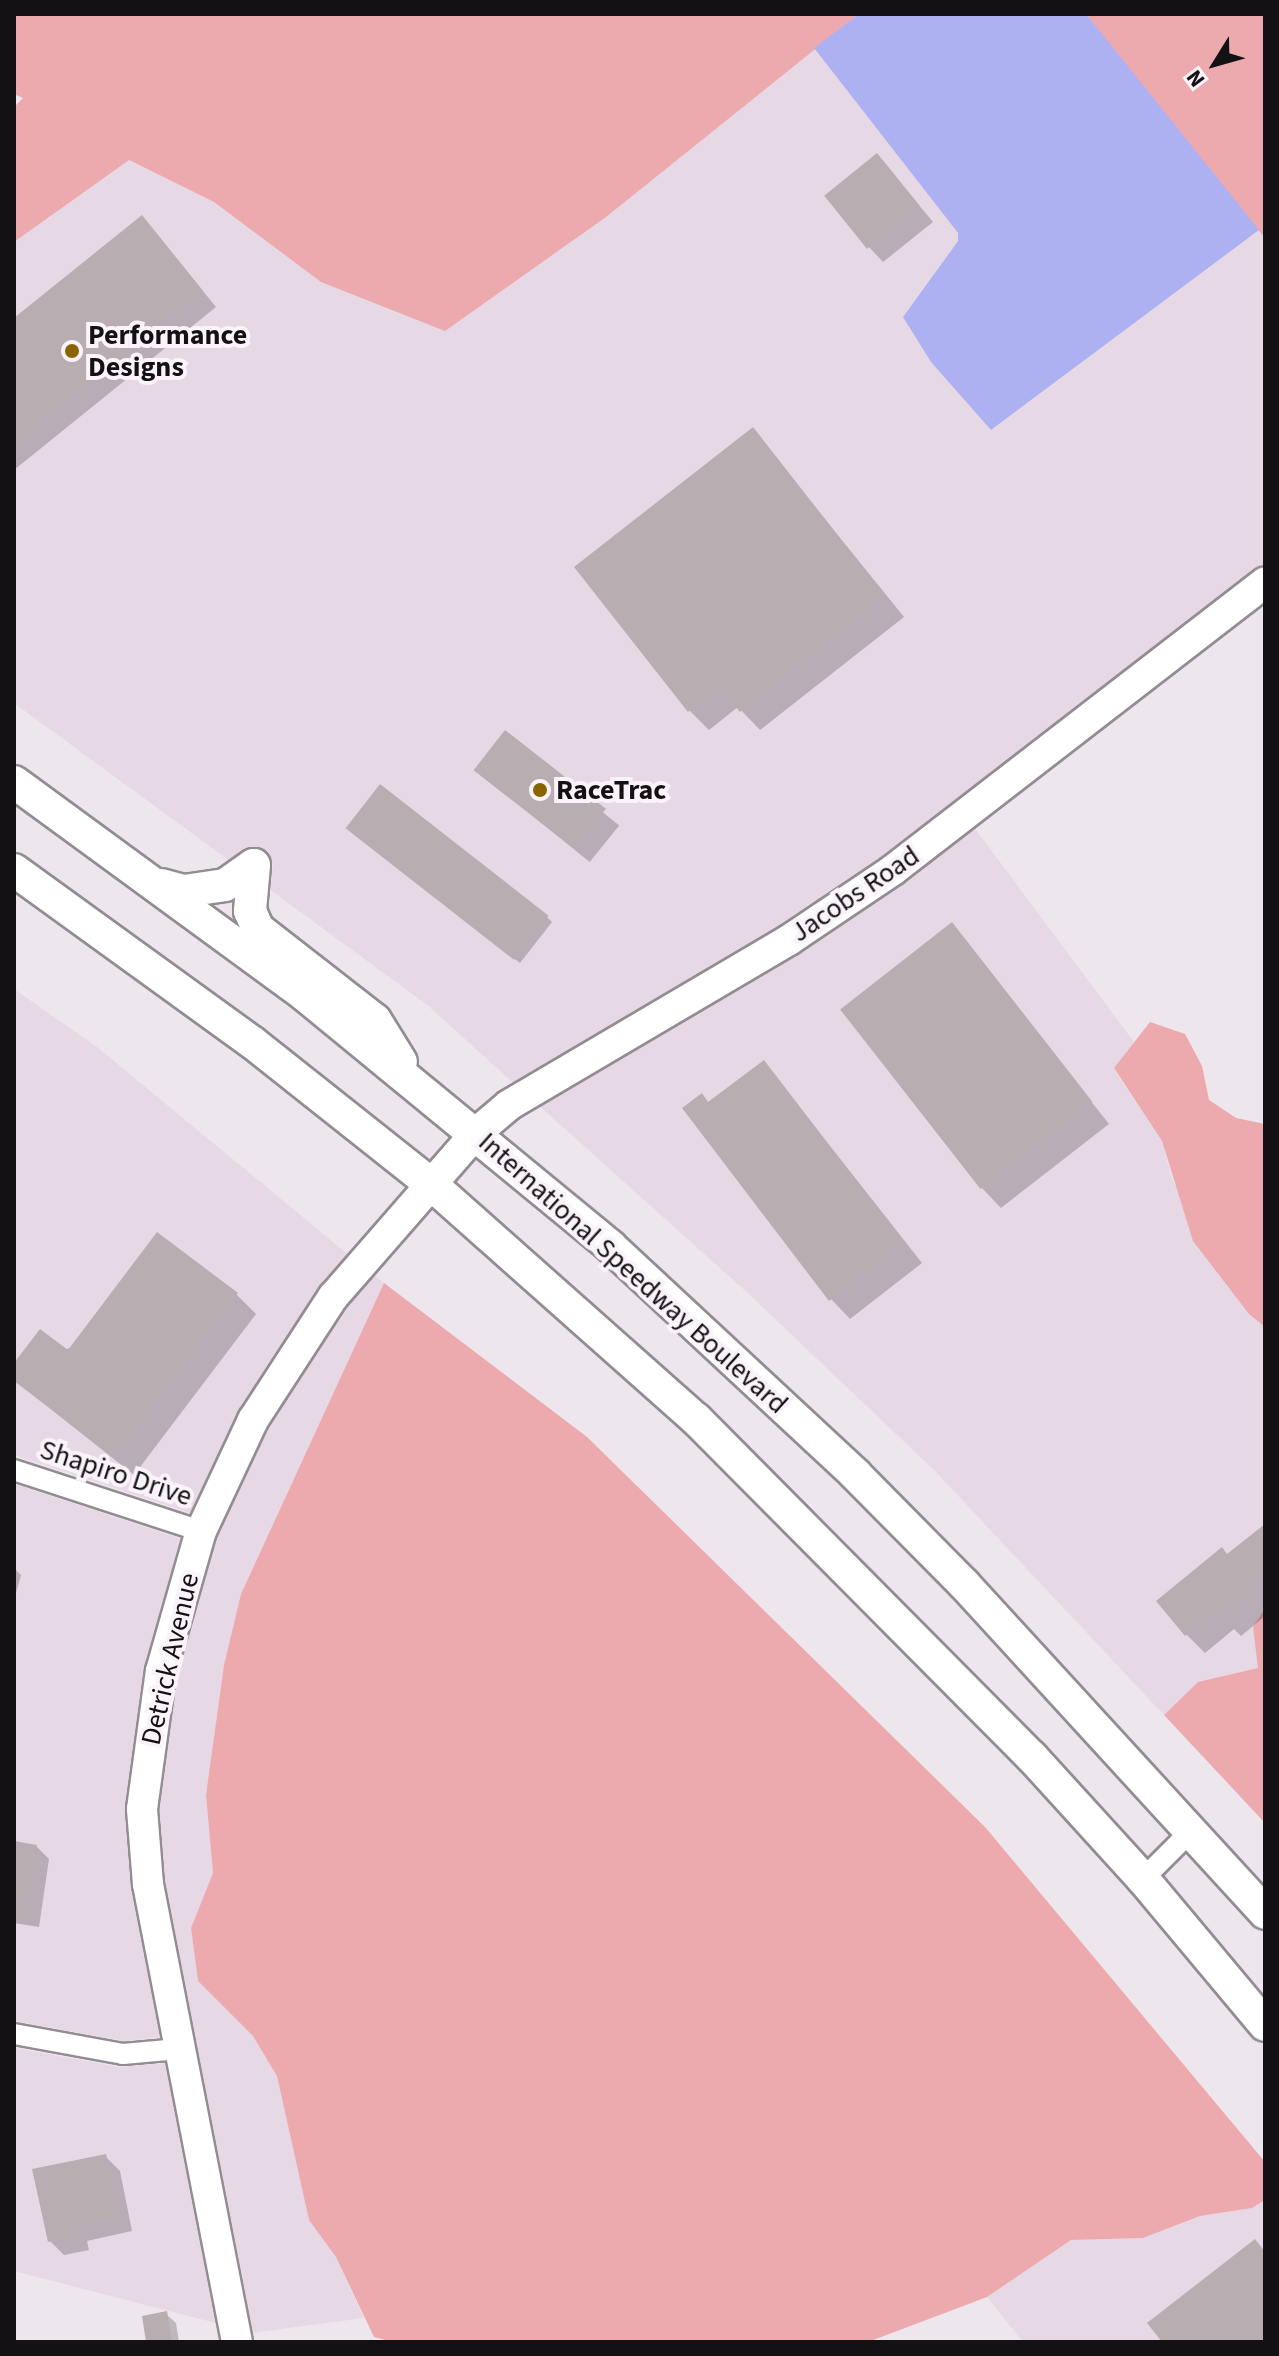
<!DOCTYPE html>
<style>
body{margin:0}
#map{position:relative;width:1279px;height:2356px;overflow:hidden;background:#ede6ed;font-family:"Source Sans 3",sans-serif}
div>[style]{position:absolute}
.built>*{inset:0;background:#e6d8e5}
.green>*{inset:0;background:#eca9ae}
.water>*{inset:0;background:#aeb1f1}
.shadow>*{inset:0;background:#0003;transform-origin:0 0}
.building>*{inset:0;background:#b8aeb2;transform-origin:0 0}
.roads{filter:drop-shadow(2px 0 #938c92) drop-shadow(-2px 0 #938c92) drop-shadow(0 2px #938c92) drop-shadow(0 -2px #938c92)}
.street>*{height:20px;margin:-10px;padding:0 10px;transform-origin:10px;border-radius:10px;background:#fff}
.secondary>*{height:30px;margin:-15px;padding:0 15px;transform-origin:15px;border-radius:15px;background:#fff}
.primary>*{height:32px;margin:-16px;padding:0 16px;transform-origin:16px;border-radius:16px;background:#fff}
.dots>*{width:22px;height:22px;translate:-50% -50%;box-sizing:border-box;border:4px solid #fbf3fa;border-radius:50%}
span{translate:-50% -50%;white-space:nowrap;text-align:center;line-height:1.15;-webkit-text-stroke:8px #fbf3fa;paint-order:stroke}
.poi-label{font-size:28px;color:#131113;font-weight:700}
.left{translate:0 -50%;text-align:left}
.street-label{font-size:28px;color:#131113}
.frame{position:absolute;inset:0;border:16px solid #131113;pointer-events:none}
.north{position:absolute;left:1175px;top:24px;width:80px;height:80px;-webkit-text-stroke:6px #fbf3fa;paint-order:stroke;rotate:233deg;font-size:22px;font-weight:700;line-height:32px;text-align:center;color:#131113}
.north::after{content:'';display:block;margin:auto;width:28px;height:36px;background:#131113;clip-path:polygon(50% 0,100% 100%,50% 72%,0 100%)}
</style>
<div id="map">
<div class="built">
<i style="clip-path:polygon(814px 48px,958px 233px,958px 241px,903px 317px,991px 430px,1259px 230px,1265px 238px,1265px 566px,886px 860px,782px 929px,517px 1086px,426px 1004px,265px 886px,273px 867px,269px 852px,259px 847px,242px 852px,234px 864px,14px 703px,14px 242px,128px 160px,214px 202px,321px 282px,606px 217px)"></i>
<i style="clip-path:polygon(973px 826px,1134px 1042px,1114px 1069px,1162px 1141px,1172px 1179px,1249px 1314px,1265px 1327px,1265px 1608px,1253px 1628px,1259px 1668px,1198px 1682px,1164px 1715px,935px 1471px,750px 1295px,536px 1103px)"></i>
<i style="clip-path:polygon(14px 989px,97px 1047px,351px 1257px,194px 1514px,14px 1455px)"></i>
<i style="clip-path:polygon(371px 1273px,384px 1283px,241px 1594px,224px 1665px,206px 1795px,213px 1873px,191px 1928px,198px 1981px,253px 2036px,277px 2076px,309px 2220px,336px 2257px,364px 2318px,251px 2333px,161px 1880px,156px 1807px,174px 1673px,213px 1534px,265px 1425px,344px 1304px)"></i>
<i style="clip-path:polygon(14px 1484px,185px 1540px,147px 1671px,128px 1810px,163px 2037px,125px 2041px,14px 2021px)"></i>
<i style="clip-path:polygon(14px 2048px,119px 2067px,167px 2063px,220px 2324px,14px 2271px)"></i>
<i style="clip-path:polygon(1265px 2200px,1265px 2342px,1023px 2342px,987px 2297px,1071px 2240px,1143px 2238px,1200px 2216px,1252px 2208px)"></i>
</div>
<div class="green">
<i style="clip-path:polygon(14px 14px,859px 14px,606px 217px,445px 331px,321px 282px,214px 202px,129px 160px,14px 242px,14px 107px,23px 98px,14px 94px)"></i>
<i style="clip-path:polygon(1086px 14px,1265px 14px,1265px 238px,1131px 74px)"></i>
<i style="clip-path:polygon(1150px 1022px,1185px 1034px,1202px 1066px,1209px 1100px,1236px 1118px,1265px 1124px,1265px 1327px,1249px 1314px,1193px 1241px,1162px 1141px,1114px 1068px)"></i>
<i style="clip-path:polygon(384px 1283px,587px 1437px,985px 1827px,1265px 2162px,1265px 2200px,1252px 2208px,1200px 2216px,1143px 2238px,1071px 2240px,987px 2297px,868px 2342px,393px 2342px,374px 2337px,336px 2257px,309px 2220px,277px 2076px,253px 2036px,198px 1981px,191px 1928px,213px 1873px,206px 1795px,224px 1665px,241px 1594px)"></i>
<i style="clip-path:polygon(1265px 1608px,1265px 1823px,1164px 1715px,1198px 1682px,1258px 1668px,1253px 1627px)"></i>
</div>
<div class="water">
<i style="clip-path:polygon(859px 14px,1086px 14px,1259px 230px,991px 430px,931px 362px,903px 317px,958px 241px,958px 233px,814px 48px)"></i>
</div>
<div class="shadow">
<i style="clip-path:polygon(877px 155px,933px 222px,883px 262px,869px 247px)"></i>
<i style="clip-path:polygon(156px 233px,216px 307px,14px 470px,14px 321px)"></i>
<i style="clip-path:polygon(752px 429px,904px 617px,760px 730px,738px 707px,709px 730px,689px 710px)"></i>
<i style="left:505px;top:733px;width:147px;height:47px;rotate:39deg"></i>
<i style="clip-path:polygon(353px 832px,548px 918px,552px 922px,520px 963px)"></i>
<i style="clip-path:polygon(951px 925px,1109px 1124px,1001px 1208px,982px 1188px)"></i>
<i style="clip-path:polygon(764px 1062px,922px 1263px,850px 1319px,831px 1299px,709px 1104px)"></i>
<i style="clip-path:polygon(236px 1294px,256px 1314px,134px 1475px,14px 1380px,14px 1366px)"></i>
<i style="clip-path:polygon(1265px 1534px,1265px 1616px,1241px 1636px,1234px 1629px,1205px 1653px,1186px 1634px)"></i>
<i style="clip-path:polygon(14px 1568px,21px 1575px,14px 1600px)"></i>
<i style="clip-path:polygon(14px 1841px,36px 1846px,49px 1859px,39px 1927px,14px 1923px)"></i>
<i style="clip-path:polygon(105px 2156px,120px 2171px,132px 2231px,87px 2241px,89px 2250px,64px 2255px,50px 2241px)"></i>
<i style="clip-path:polygon(166px 2314px,176px 2323px,179px 2342px,148px 2342px)"></i>
</div>
<div class="building">
<i style="left:877px;top:153px;width:68px;height:68px;rotate:51deg"></i>
<i style="clip-path:polygon(142px 215px,203px 291px,14px 444px,14px 318px)"></i>
<i style="clip-path:polygon(753px 427px,886px 597px,740px 712px,719px 687px,688px 712px,574px 567px)"></i>
<i style="left:505px;top:730px;width:128px;height:51px;rotate:38deg"></i>
<i style="left:380px;top:784px;width:214px;height:56px;rotate:38deg"></i>
<i style="left:952px;top:922px;width:228px;height:142px;rotate:52deg"></i>
<i style="clip-path:polygon(764px 1060px,904px 1243px,829px 1301px,682px 1108px,702px 1093px,708px 1102px)"></i>
<i style="clip-path:polygon(157px 1232px,238px 1293px,114px 1457px,14px 1381px,14px 1363px,40px 1329px,68px 1350px)"></i>
<i style="clip-path:polygon(1265px 1524px,1265px 1570px,1249px 1583px,1254px 1590px,1221px 1618px,1215px 1611px,1185px 1636px,1156px 1601px,1222px 1547px,1227px 1554px)"></i>
<i style="clip-path:polygon(14px 1841px,37px 1845px,25px 1923px,14px 1922px)"></i>
<i style="clip-path:polygon(106px 2154px,119px 2217px,74px 2226px,76px 2236px,48px 2242px,32px 2169px)"></i>
<i style="clip-path:polygon(1255px 2239px,1265px 2252px,1265px 2342px,1162px 2342px,1147px 2323px)"></i>
<i style="clip-path:polygon(167px 2311px,172px 2342px,146px 2342px,142px 2316px)"></i>
</div>
<div class="roads">
<div class="street">
<i style="left:14px;top:1470px;width:197px;rotate:18.1deg"></i>
<i style="left:1143px;top:1879px;width:69px;rotate:-45deg"></i>
<i style="left:14px;top:2034px;width:111px;rotate:10.4deg"></i>
<i style="left:123px;top:2054px;width:56px;rotate:-5.1deg"></i>
</div>
<div class="secondary">
<i style="left:237px;top:2342px;width:467px;rotate:-101deg"></i>
<i style="left:148px;top:1884px;width:75px;rotate:-94.6deg"></i>
<i style="left:142px;top:1809px;width:139px;rotate:-82.2deg"></i>
<i style="left:161px;top:1671px;width:146px;rotate:-74.1deg"></i>
<i style="left:201px;top:1531px;width:123px;rotate:-64.9deg"></i>
<i style="left:253px;top:1420px;width:147px;rotate:-57deg"></i>
<i style="left:333px;top:1297px;width:218px;rotate:-48.9deg"></i>
<i style="left:476px;top:1133px;width:43px;rotate:-40.3deg"></i>
<i style="left:509px;top:1105px;width:325px;rotate:-30.5deg"></i>
<i style="left:789px;top:940px;width:125px;rotate:-33.9deg"></i>
<i style="left:893px;top:870px;width:470px;rotate:-37.7deg"></i>
</div>
<div class="primary">
<i style="left:14px;top:782px;width:362px;rotate:36.2deg"></i>
<i style="left:306px;top:996px;width:394px;rotate:39.4deg"></i>
<i style="left:610px;top:1246px;width:335px;rotate:42.9deg"></i>
<i style="left:855px;top:1474px;width:155px;rotate:45.3deg"></i>
<i style="left:964px;top:1584px;width:446px;rotate:47.5deg"></i>
<i style="left:254px;top:865px;width:46px;rotate:95deg"></i>
<i style="left:250px;top:911px;width:20px;rotate:66deg"></i>
<i style="left:258px;top:929px;width:148px;rotate:37.9deg"></i>
<i style="left:375px;top:1020px;width:49px;rotate:58.2deg"></i>
<i style="left:14px;top:870px;width:295px;rotate:35.9deg"></i>
<i style="left:253px;top:1043px;width:227px;rotate:38.4deg"></i>
<i style="left:431px;top:1184px;width:354px;rotate:41.6deg"></i>
<i style="left:696px;top:1419px;width:477px;rotate:45.2deg"></i>
<i style="left:1032px;top:1757px;width:165px;rotate:47.7deg"></i>
<i style="left:1143px;top:1879px;width:190px;rotate:50.1deg"></i>
<i style="left:161px;top:885px;width:24px;rotate:15deg"></i>
<i style="left:184px;top:891px;width:41px;rotate:-8.3deg"></i>
<i style="left:225px;top:885px;width:35px;rotate:-35deg"></i>
</div>
</div>
<div class="dots">
<i style="left:72px;top:351px;background:#896401"></i>
<i style="left:540px;top:790px;background:#896401"></i>
</div>
<div class="poi-label">
<span class="left" style="left:88px;top:351px">Performance<br>Designs</span>
<span class="left" style="left:556px;top:790px">RaceTrac</span>
</div>
<div class="street-label">
<span style="left:855px;top:894px;rotate:-34deg">Jacobs Road</span>
<span style="left:633px;top:1273px;rotate:42deg">International Speedway Boulevard</span>
<span style="left:116px;top:1473px;rotate:18deg">Shapiro Drive</span>
<span style="left:170px;top:1659px;rotate:-77deg">Detrick Avenue</span>
</div>
<div class="frame"></div>
<div class="north">N</div>
</div>
